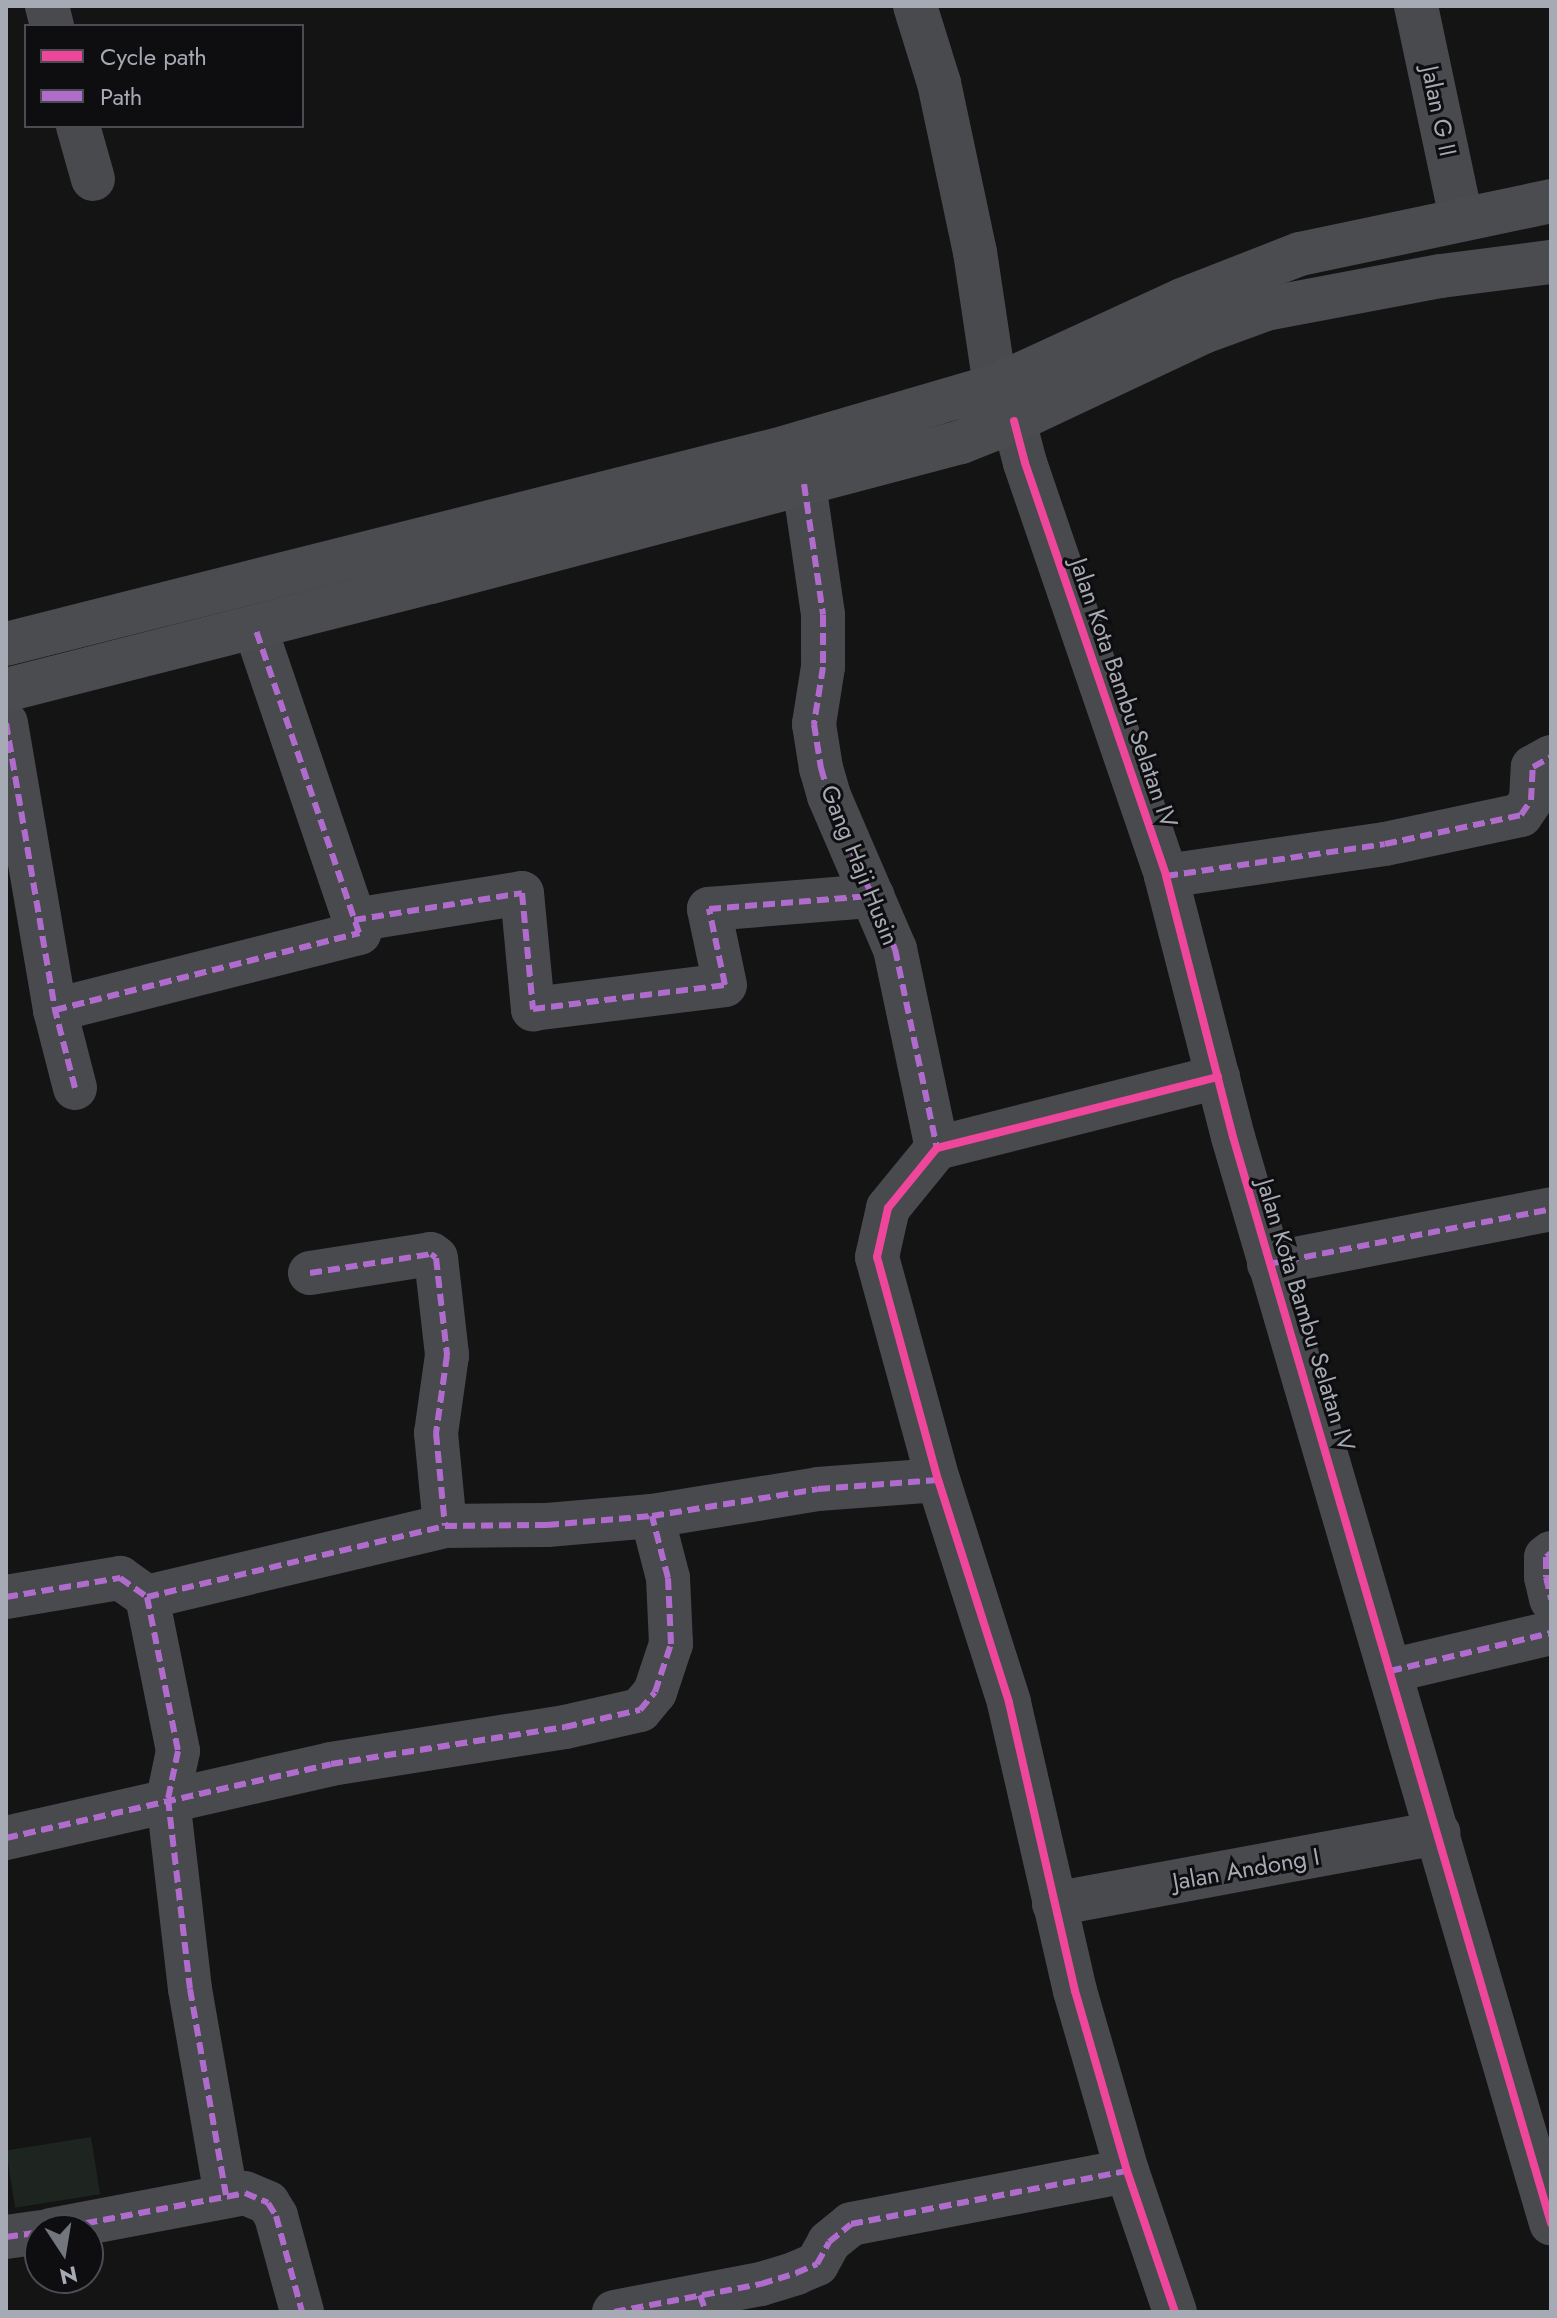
<!DOCTYPE html>
<style>
body{margin:0}
#map{position:relative;width:1557px;height:2318px;overflow:hidden;background:#141414;font-family:Jost,sans-serif}
div>[style]{position:absolute}
.green>*{inset:0;background:#1e241f;transform-origin:0 0}
.minor>*{height:44px;margin:-22px;padding:0 22px;transform-origin:22px;border-radius:22px;background:#494a4d}
.major>*{height:44px;margin:-22px;padding:0 22px;transform-origin:22px;border-radius:22px;background:#4b4c4f}
.quiet>*{height:6px;margin-top:-3px;transform-origin:0;background:repeating-linear-gradient(90deg,#b06ccc 0 12px,transparent 0 18px)}
.cycleway>*{height:8px;margin:-4px;padding:0 4px;transform-origin:4px;border-radius:4px;background:#ed469a}
span{translate:-50% -50%;white-space:nowrap;text-align:center;line-height:1.15;-webkit-text-stroke:6px #0e0e10;paint-order:stroke}
.street-label{font-size:24px;color:#a6aab4}
.frame{position:absolute;inset:0;border:8px solid #a6aab4;pointer-events:none}
.legend{position:absolute;left:24px;top:24px;width:280px;height:104px;box-sizing:border-box;background:#0e0e10;border:2px solid #4b4c52;margin:0;padding:10px 14px;list-style:none;font-size:24px;color:#a6aab4}
.legend li{display:flex;align-items:center;gap:16px;height:40px}
.legend b{width:40px;border:2px solid #4b4c52}
.north{position:absolute;left:24px;top:2214px;width:80px;height:80px;box-sizing:border-box;background:#0e0e10;border:2px solid #4b4c52;border-radius:50%;rotate:168deg;font-size:22px;font-weight:700;line-height:32px;text-align:center;color:#a6aab4}
.north::after{content:'';display:block;margin:auto;width:28px;height:36px;background:#73767c;clip-path:polygon(50% 0,100% 100%,50% 72%,0 100%)}
</style>
<div id="map">
<div class="green">
<i style="left:91px;top:2137px;width:58px;height:86px;rotate:81deg"></i>
</div>
<div class="minor">
<i style="left:47px;top:6px;width:21px;rotate:76deg"></i>
<i style="left:915px;top:6px;width:81px;rotate:72.7deg"></i>
<i style="left:939px;top:83px;width:173px;rotate:78deg"></i>
<i style="left:975px;top:252px;width:135px;rotate:81.5deg"></i>
<i style="left:1416px;top:6px;width:216px;rotate:78deg"></i>
<i style="left:78px;top:126px;width:55px;rotate:74.2deg"></i>
<i style="left:1014px;top:421px;width:43px;rotate:75.3deg"></i>
<i style="left:1025px;top:463px;width:436px;rotate:71.1deg"></i>
<i style="left:1166px;top:876px;width:269px;rotate:75.6deg"></i>
<i style="left:1233px;top:1137px;width:1132px;rotate:73.68deg"></i>
<i style="left:804px;top:484px;width:132px;rotate:81.7deg"></i>
<i style="left:823px;top:615px;width:52px;rotate:90deg"></i>
<i style="left:823px;top:667px;width:58px;rotate:99deg"></i>
<i style="left:814px;top:724px;width:45px;rotate:81deg"></i>
<i style="left:821px;top:768px;width:29px;rotate:74deg"></i>
<i style="left:829px;top:796px;width:167px;rotate:66.7deg"></i>
<i style="left:895px;top:949px;width:203px;rotate:78.1deg"></i>
<i style="left:6px;top:723px;width:291px;rotate:80.3deg"></i>
<i style="left:1166px;top:876px;width:221px;rotate:-8.3deg"></i>
<i style="left:1385px;top:844px;width:139px;rotate:-12deg"></i>
<i style="left:1521px;top:815px;width:18px;rotate:-56deg"></i>
<i style="left:1531px;top:800px;width:33px;rotate:-87deg"></i>
<i style="left:1533px;top:767px;width:21px;rotate:-29deg"></i>
<i style="left:354px;top:920px;width:170px;rotate:-9.1deg"></i>
<i style="left:522px;top:893px;width:117px;rotate:84.6deg"></i>
<i style="left:533px;top:1009px;width:193px;rotate:-7.1deg"></i>
<i style="left:725px;top:985px;width:78px;rotate:-101.9deg"></i>
<i style="left:709px;top:909px;width:164px;rotate:-4.6deg"></i>
<i style="left:75px;top:1088px;width:81px;rotate:-104.4deg"></i>
<i style="left:55px;top:1010px;width:314px;rotate:-14.2deg"></i>
<i style="left:359px;top:933px;width:322px;rotate:-108.8deg"></i>
<i style="left:1269px;top:1264px;width:287px;rotate:-11deg"></i>
<i style="left:310px;top:1273px;width:122px;rotate:-8.9deg"></i>
<i style="left:431px;top:1254px;width:6px;rotate:39deg"></i>
<i style="left:436px;top:1258px;width:98px;rotate:83.5deg"></i>
<i style="left:447px;top:1355px;width:79px;rotate:98deg"></i>
<i style="left:436px;top:1433px;width:93px;rotate:84.5deg"></i>
<i style="left:1551px;top:1553px;width:6px;rotate:141deg"></i>
<i style="left:1546px;top:1557px;width:20px;rotate:90deg"></i>
<i style="left:1546px;top:1577px;width:23px;rotate:77deg"></i>
<i style="left:6px;top:1597px;width:116px;rotate:-9.5deg"></i>
<i style="left:120px;top:1578px;width:33px;rotate:35deg"></i>
<i style="left:147px;top:1597px;width:306px;rotate:-13.4deg"></i>
<i style="left:445px;top:1526px;width:102px;rotate:-0.6deg"></i>
<i style="left:547px;top:1525px;width:105px;rotate:-4.9deg"></i>
<i style="left:652px;top:1516px;width:168px;rotate:-9.2deg"></i>
<i style="left:818px;top:1489px;width:120px;rotate:-4.3deg"></i>
<i style="left:147px;top:1597px;width:157px;rotate:78.6deg"></i>
<i style="left:178px;top:1751px;width:49px;rotate:101.8deg"></i>
<i style="left:168px;top:1799px;width:191px;rotate:83.4deg"></i>
<i style="left:190px;top:1989px;width:209px;rotate:80.1deg"></i>
<i style="left:1390px;top:1671px;width:165px;rotate:-13.3deg"></i>
<i style="left:6px;top:1838px;width:333px;rotate:-12.8deg"></i>
<i style="left:331px;top:1764px;width:237px;rotate:-9deg"></i>
<i style="left:565px;top:1727px;width:77px;rotate:-12.8deg"></i>
<i style="left:640px;top:1710px;width:23px;rotate:-50deg"></i>
<i style="left:655px;top:1692px;width:51px;rotate:-71.6deg"></i>
<i style="left:671px;top:1644px;width:66px;rotate:-92.6deg"></i>
<i style="left:668px;top:1578px;width:64px;rotate:-104.5deg"></i>
<i style="left:1054px;top:1904px;width:391px;rotate:-10.5deg"></i>
<i style="left:50px;top:2230px;width:198px;rotate:-10.7deg"></i>
<i style="left:245px;top:2193px;width:25px;rotate:23deg"></i>
<i style="left:268px;top:2203px;width:15px;rotate:58deg"></i>
<i style="left:276px;top:2216px;width:99px;rotate:74.8deg"></i>
<i style="left:6px;top:2237px;width:34px;rotate:-8deg"></i>
<i style="left:614px;top:2312px;width:150px;rotate:-10.8deg"></i>
<i style="left:761px;top:2284px;width:37px;rotate:-17deg"></i>
<i style="left:796px;top:2273px;width:23px;rotate:-23deg"></i>
<i style="left:817px;top:2264px;width:25px;rotate:-61deg"></i>
<i style="left:829px;top:2242px;width:28px;rotate:-39deg"></i>
<i style="left:851px;top:2224px;width:281px;rotate:-10.9deg"></i>
<i style="left:1175px;top:2312px;width:149px;rotate:-108.8deg"></i>
<i style="left:1127px;top:2171px;width:187px;rotate:-106.1deg"></i>
<i style="left:1075px;top:1991px;width:296px;rotate:-102.9deg"></i>
<i style="left:1009px;top:1702px;width:233px;rotate:-107.7deg"></i>
<i style="left:938px;top:1480px;width:231px;rotate:-105.3deg"></i>
<i style="left:877px;top:1257px;width:50px;rotate:-77.3deg"></i>
<i style="left:888px;top:1208px;width:77px;rotate:-50.8deg"></i>
<i style="left:937px;top:1148px;width:290px;rotate:-14.2deg"></i>
</div>
<div class="major">
<i style="left:6px;top:644px;width:794px;rotate:-14.14deg"></i>
<i style="left:776px;top:450px;width:228px;rotate:-16.3deg"></i>
<i style="left:995px;top:386px;width:206px;rotate:-24.7deg"></i>
<i style="left:1182px;top:300px;width:127px;rotate:-21.3deg"></i>
<i style="left:1300px;top:254px;width:257px;rotate:-11.9deg"></i>
<i style="left:6px;top:690px;width:439px;rotate:-14.3deg"></i>
<i style="left:431px;top:582px;width:548px;rotate:-14.8deg"></i>
<i style="left:961px;top:442px;width:57px;rotate:-21.6deg"></i>
<i style="left:1014px;top:421px;width:209px;rotate:-25.2deg"></i>
<i style="left:1203px;top:332px;width:67px;rotate:-20.1deg"></i>
<i style="left:1266px;top:309px;width:178px;rotate:-10.7deg"></i>
<i style="left:1441px;top:276px;width:111px;rotate:-7.3deg"></i>
</div>
<div class="quiet">
<i style="left:804px;top:484px;width:132px;rotate:81.7deg"></i>
<i style="left:823px;top:615px;width:52px;rotate:90deg"></i>
<i style="left:823px;top:667px;width:58px;rotate:99deg"></i>
<i style="left:814px;top:724px;width:45px;rotate:81deg"></i>
<i style="left:821px;top:768px;width:29px;rotate:74deg"></i>
<i style="left:829px;top:796px;width:167px;rotate:66.7deg"></i>
<i style="left:895px;top:949px;width:203px;rotate:78.1deg"></i>
<i style="left:6px;top:723px;width:291px;rotate:80.3deg"></i>
<i style="left:1166px;top:876px;width:221px;rotate:-8.3deg"></i>
<i style="left:1385px;top:844px;width:139px;rotate:-12deg"></i>
<i style="left:1521px;top:815px;width:18px;rotate:-56deg"></i>
<i style="left:1531px;top:800px;width:33px;rotate:-87deg"></i>
<i style="left:1533px;top:767px;width:21px;rotate:-29deg"></i>
<i style="left:354px;top:920px;width:170px;rotate:-9.1deg"></i>
<i style="left:522px;top:893px;width:117px;rotate:84.6deg"></i>
<i style="left:533px;top:1009px;width:193px;rotate:-7.1deg"></i>
<i style="left:725px;top:985px;width:78px;rotate:-101.9deg"></i>
<i style="left:709px;top:909px;width:164px;rotate:-4.6deg"></i>
<i style="left:75px;top:1088px;width:81px;rotate:-104.4deg"></i>
<i style="left:55px;top:1010px;width:314px;rotate:-14.2deg"></i>
<i style="left:359px;top:933px;width:322px;rotate:-108.8deg"></i>
<i style="left:1269px;top:1264px;width:287px;rotate:-11deg"></i>
<i style="left:310px;top:1273px;width:122px;rotate:-8.9deg"></i>
<i style="left:431px;top:1254px;width:6px;rotate:39deg"></i>
<i style="left:436px;top:1258px;width:98px;rotate:83.5deg"></i>
<i style="left:447px;top:1355px;width:79px;rotate:98deg"></i>
<i style="left:436px;top:1433px;width:93px;rotate:84.5deg"></i>
<i style="left:1551px;top:1553px;width:6px;rotate:141deg"></i>
<i style="left:1546px;top:1557px;width:20px;rotate:90deg"></i>
<i style="left:1546px;top:1577px;width:23px;rotate:77deg"></i>
<i style="left:6px;top:1597px;width:116px;rotate:-9.5deg"></i>
<i style="left:120px;top:1578px;width:33px;rotate:35deg"></i>
<i style="left:147px;top:1597px;width:306px;rotate:-13.4deg"></i>
<i style="left:445px;top:1526px;width:102px;rotate:-0.6deg"></i>
<i style="left:547px;top:1525px;width:105px;rotate:-4.9deg"></i>
<i style="left:652px;top:1516px;width:168px;rotate:-9.2deg"></i>
<i style="left:818px;top:1489px;width:120px;rotate:-4.3deg"></i>
<i style="left:147px;top:1597px;width:157px;rotate:78.6deg"></i>
<i style="left:178px;top:1751px;width:49px;rotate:101.8deg"></i>
<i style="left:168px;top:1799px;width:191px;rotate:83.4deg"></i>
<i style="left:190px;top:1989px;width:209px;rotate:80.1deg"></i>
<i style="left:1390px;top:1671px;width:165px;rotate:-13.3deg"></i>
<i style="left:6px;top:1838px;width:333px;rotate:-12.8deg"></i>
<i style="left:331px;top:1764px;width:237px;rotate:-9deg"></i>
<i style="left:565px;top:1727px;width:77px;rotate:-12.8deg"></i>
<i style="left:640px;top:1710px;width:23px;rotate:-50deg"></i>
<i style="left:655px;top:1692px;width:51px;rotate:-71.6deg"></i>
<i style="left:671px;top:1644px;width:66px;rotate:-92.6deg"></i>
<i style="left:668px;top:1578px;width:64px;rotate:-104.5deg"></i>
<i style="left:50px;top:2230px;width:198px;rotate:-10.7deg"></i>
<i style="left:245px;top:2193px;width:25px;rotate:23deg"></i>
<i style="left:268px;top:2203px;width:15px;rotate:58deg"></i>
<i style="left:276px;top:2216px;width:99px;rotate:74.8deg"></i>
<i style="left:6px;top:2237px;width:34px;rotate:-8deg"></i>
<i style="left:700px;top:2295px;width:18px;rotate:71deg"></i>
<i style="left:614px;top:2312px;width:150px;rotate:-10.8deg"></i>
<i style="left:761px;top:2284px;width:37px;rotate:-17deg"></i>
<i style="left:796px;top:2273px;width:23px;rotate:-23deg"></i>
<i style="left:817px;top:2264px;width:25px;rotate:-61deg"></i>
<i style="left:829px;top:2242px;width:28px;rotate:-39deg"></i>
<i style="left:851px;top:2224px;width:281px;rotate:-10.9deg"></i>
</div>
<div class="cycleway">
<i style="left:1014px;top:421px;width:43px;rotate:75.3deg"></i>
<i style="left:1025px;top:463px;width:436px;rotate:71.1deg"></i>
<i style="left:1166px;top:876px;width:269px;rotate:75.6deg"></i>
<i style="left:1233px;top:1137px;width:1132px;rotate:73.68deg"></i>
<i style="left:1175px;top:2312px;width:149px;rotate:-108.8deg"></i>
<i style="left:1127px;top:2171px;width:187px;rotate:-106.1deg"></i>
<i style="left:1075px;top:1991px;width:296px;rotate:-102.9deg"></i>
<i style="left:1009px;top:1702px;width:233px;rotate:-107.7deg"></i>
<i style="left:938px;top:1480px;width:231px;rotate:-105.3deg"></i>
<i style="left:877px;top:1257px;width:50px;rotate:-77.3deg"></i>
<i style="left:888px;top:1208px;width:77px;rotate:-50.8deg"></i>
<i style="left:937px;top:1148px;width:290px;rotate:-14.2deg"></i>
</div>
<div class="street-label">
<span style="left:1439px;top:111px;rotate:78deg">Jalan G II</span>
<span style="left:1124px;top:693px;rotate:71deg">Jalan Kota Bambu Selatan IV</span>
<span style="left:860px;top:865px;rotate:68deg">Gang Haji Husin</span>
<span style="left:1306px;top:1315px;rotate:73deg">Jalan Kota Bambu Selatan IV</span>
<span style="left:1246px;top:1869px;rotate:-10deg">Jalan Andong I</span>
</div>
<div class="frame"></div>
<ul class="legend">
<li><b style="height:10px;background:#ed469a"></b>Cycle path</li>
<li><b style="height:10px;background:#b06ccc"></b>Path</li>
</ul>
<div class="north">N</div>
</div>
